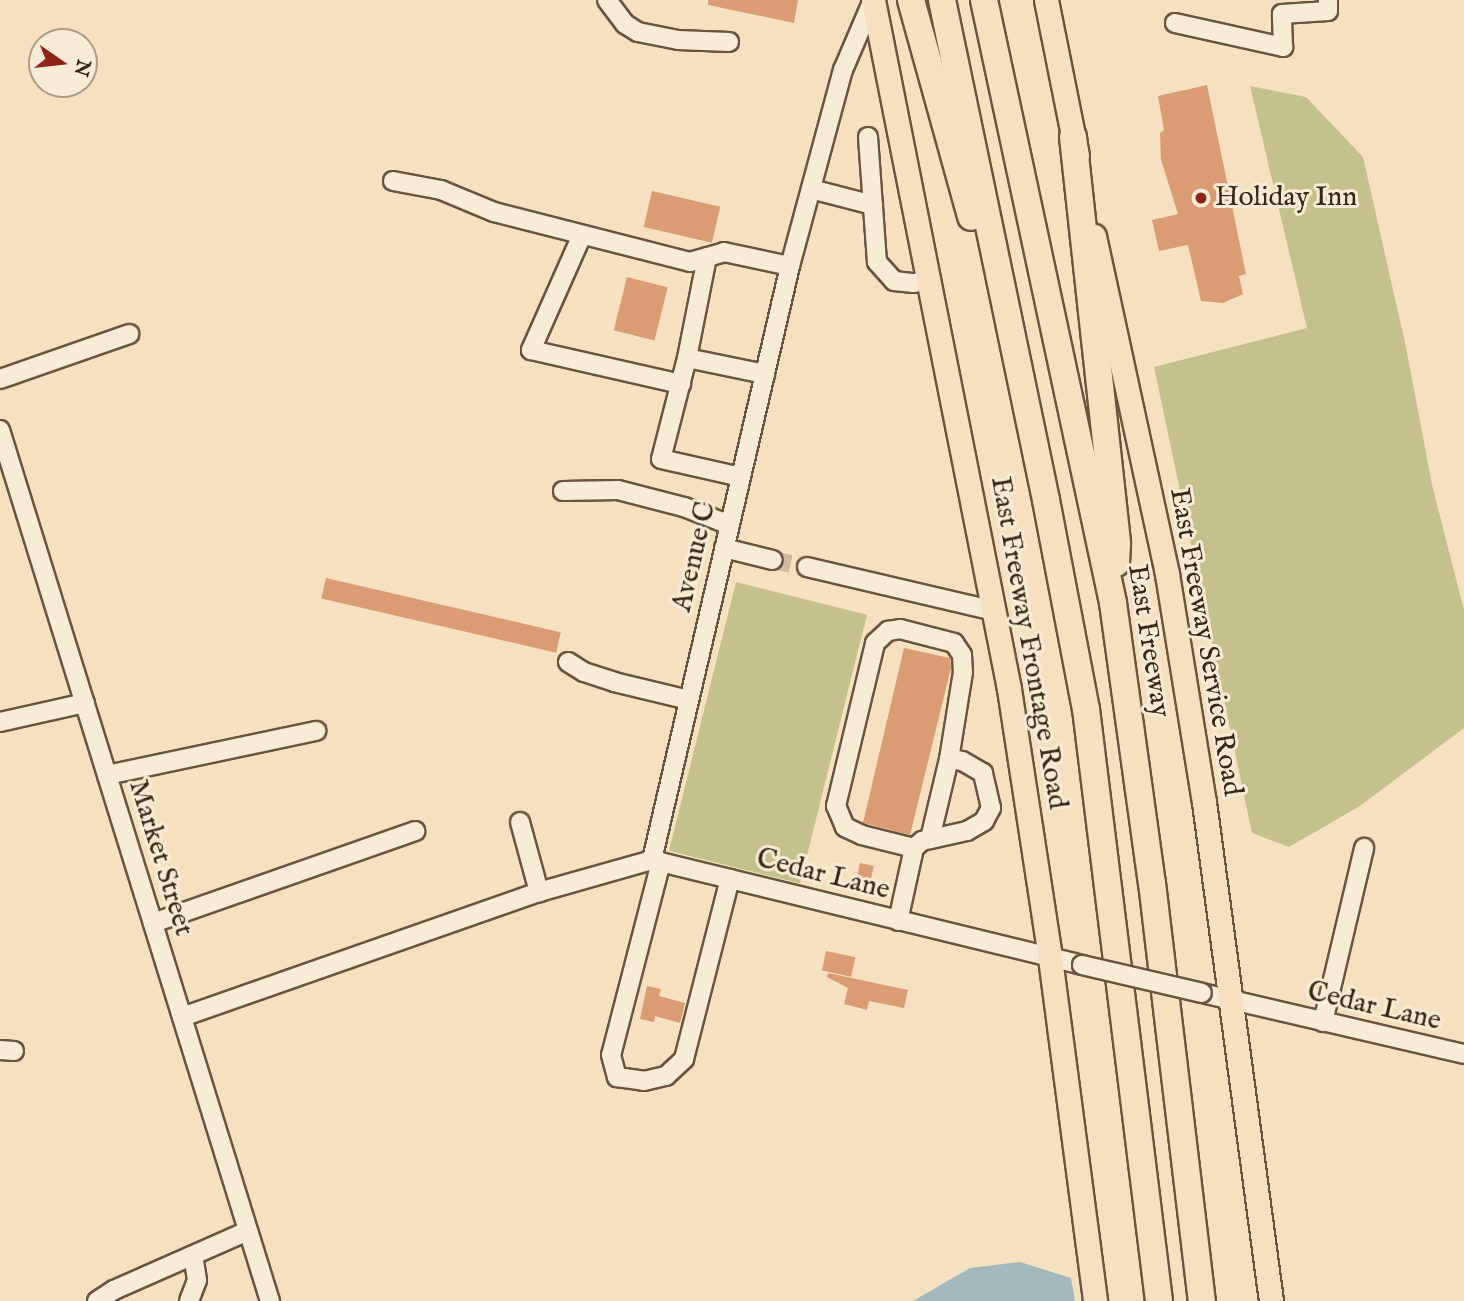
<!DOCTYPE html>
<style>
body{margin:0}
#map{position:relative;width:1464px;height:1301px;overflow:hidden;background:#f5e1c0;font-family:"IM FELL English",serif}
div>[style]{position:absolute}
.green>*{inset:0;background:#c4c18d;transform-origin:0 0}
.water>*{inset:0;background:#a2babe}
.building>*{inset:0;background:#db9c74;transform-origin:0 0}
.minor-tunnel>*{height:18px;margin-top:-9px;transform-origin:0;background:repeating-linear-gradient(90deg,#d0bb9e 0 18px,transparent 0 27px)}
.roads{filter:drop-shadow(2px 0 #6a543f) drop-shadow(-2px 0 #6a543f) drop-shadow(0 2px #6a543f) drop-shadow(0 -2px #6a543f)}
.minor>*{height:18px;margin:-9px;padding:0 9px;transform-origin:9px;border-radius:9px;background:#f8ecd6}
.major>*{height:23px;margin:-11.5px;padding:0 11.5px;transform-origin:11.5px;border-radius:11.5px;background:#f5e1c0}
.highway>*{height:26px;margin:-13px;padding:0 13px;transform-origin:13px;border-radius:13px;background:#f5e1c0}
.bridges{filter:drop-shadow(2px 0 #6a543f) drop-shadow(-2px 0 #6a543f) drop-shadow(0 2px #6a543f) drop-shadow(0 -2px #6a543f)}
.minor-bridge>*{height:18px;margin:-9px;padding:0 9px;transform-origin:9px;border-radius:9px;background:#f8ecd6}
.dots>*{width:19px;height:19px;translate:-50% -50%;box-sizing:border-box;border:4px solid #f8ecd6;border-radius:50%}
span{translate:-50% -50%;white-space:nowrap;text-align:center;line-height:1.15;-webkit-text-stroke:6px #f8ecd6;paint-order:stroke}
.poi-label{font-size:28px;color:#3b2514}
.left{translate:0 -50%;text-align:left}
.street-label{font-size:28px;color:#3b2514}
.north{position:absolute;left:28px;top:28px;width:70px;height:70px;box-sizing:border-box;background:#f8ecd6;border:2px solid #ac9c88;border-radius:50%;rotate:104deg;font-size:19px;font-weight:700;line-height:28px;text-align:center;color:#3b2514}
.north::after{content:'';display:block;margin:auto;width:24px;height:32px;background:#8f2418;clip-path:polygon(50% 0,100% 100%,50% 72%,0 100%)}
</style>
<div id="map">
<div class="green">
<i style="clip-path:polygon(1250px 86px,1306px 97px,1363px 157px,1406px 347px,1432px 485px,1464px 610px,1464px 728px,1360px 806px,1289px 847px,1252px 833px,1154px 367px,1307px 328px)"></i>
<i style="left:736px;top:582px;width:135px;height:277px;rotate:14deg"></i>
</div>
<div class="water">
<i style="clip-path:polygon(1020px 1262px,1071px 1278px,1075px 1301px,913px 1301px,970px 1268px)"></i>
</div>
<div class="building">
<i style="clip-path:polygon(708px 0,798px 0,794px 23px,708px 5px)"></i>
<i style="clip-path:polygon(1207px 85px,1246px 274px,1239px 276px,1243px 294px,1223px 303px,1201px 301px,1188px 245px,1159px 251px,1152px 220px,1178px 214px,1161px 160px,1160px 133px,1164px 130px,1158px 96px)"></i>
<i style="left:652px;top:191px;width:70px;height:37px;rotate:13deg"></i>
<i style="left:627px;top:277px;width:42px;height:55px;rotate:14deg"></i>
<i style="left:326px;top:578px;width:241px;height:21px;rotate:13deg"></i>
<i style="clip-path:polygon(904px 648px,950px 658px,951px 668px,910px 835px,863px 823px)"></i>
<i style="left:860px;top:863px;width:14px;height:17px;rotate:12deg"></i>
<i style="left:826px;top:951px;width:30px;height:20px;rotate:12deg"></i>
<i style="clip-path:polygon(828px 973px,908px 990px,904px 1008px,869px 1001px,867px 1010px,844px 1004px,848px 988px,827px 977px)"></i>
<i style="clip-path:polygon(647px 986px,661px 989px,659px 996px,685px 1003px,680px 1023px,655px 1016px,654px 1022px,640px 1019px)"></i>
</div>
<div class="minor-tunnel">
<i style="left:773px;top:560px;width:35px;rotate:12deg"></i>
</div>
<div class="roads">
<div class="minor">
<i style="left:607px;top:0;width:30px;rotate:53deg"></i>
<i style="left:625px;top:24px;width:15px;rotate:32deg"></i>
<i style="left:638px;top:32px;width:41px;rotate:11.3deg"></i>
<i style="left:678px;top:40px;width:51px;rotate:2.2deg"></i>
<i style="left:1175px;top:23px;width:111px;rotate:12.5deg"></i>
<i style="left:1283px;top:47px;width:33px;rotate:-92deg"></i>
<i style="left:1282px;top:14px;width:46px;rotate:-3.7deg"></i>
<i style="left:1328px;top:11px;width:11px;rotate:-90deg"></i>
<i style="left:868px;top:137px;width:125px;rotate:85.9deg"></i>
<i style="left:877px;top:262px;width:25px;rotate:48deg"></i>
<i style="left:894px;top:281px;width:20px;rotate:6deg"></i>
<i style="left:914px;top:283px;width:16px;rotate:-11deg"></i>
<i style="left:393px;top:181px;width:49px;rotate:10.6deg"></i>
<i style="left:441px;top:190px;width:57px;rotate:22.5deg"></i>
<i style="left:494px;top:212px;width:202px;rotate:14.3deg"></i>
<i style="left:690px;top:262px;width:35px;rotate:-16deg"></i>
<i style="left:724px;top:252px;width:67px;rotate:12deg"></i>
<i style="left:811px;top:189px;width:64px;rotate:14.5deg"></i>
<i style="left:582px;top:235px;width:126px;rotate:113.9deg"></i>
<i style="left:531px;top:350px;width:154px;rotate:12.8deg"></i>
<i style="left:707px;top:257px;width:103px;rotate:101.2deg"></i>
<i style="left:687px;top:358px;width:80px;rotate:11.6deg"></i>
<i style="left:687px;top:358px;width:104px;rotate:104.4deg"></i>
<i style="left:661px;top:459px;width:82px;rotate:12.7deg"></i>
<i style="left:0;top:379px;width:137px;rotate:-19.2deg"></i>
<i style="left:0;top:430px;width:912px;rotate:72.78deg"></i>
<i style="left:563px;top:491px;width:55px;rotate:-1deg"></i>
<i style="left:618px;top:490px;width:68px;rotate:14.4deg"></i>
<i style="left:684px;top:507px;width:49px;rotate:21.4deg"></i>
<i style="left:724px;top:548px;width:50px;rotate:13.8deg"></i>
<i style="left:807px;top:567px;width:193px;rotate:13.2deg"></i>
<i style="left:568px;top:662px;width:19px;rotate:32deg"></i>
<i style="left:584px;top:672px;width:32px;rotate:18deg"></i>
<i style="left:614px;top:682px;width:77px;rotate:13.5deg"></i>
<i style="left:0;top:722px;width:87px;rotate:-12.6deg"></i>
<i style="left:107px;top:775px;width:214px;rotate:-11.9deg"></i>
<i style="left:520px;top:822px;width:73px;rotate:74.8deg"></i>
<i style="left:914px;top:848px;width:54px;rotate:-166deg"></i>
<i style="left:862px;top:835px;width:19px;rotate:-155deg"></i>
<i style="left:845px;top:827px;width:23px;rotate:-113deg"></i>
<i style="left:836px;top:806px;width:168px;rotate:-76.5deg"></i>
<i style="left:875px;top:643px;width:18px;rotate:-43deg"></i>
<i style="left:888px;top:631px;width:12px;rotate:-9deg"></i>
<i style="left:900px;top:629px;width:56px;rotate:14.5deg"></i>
<i style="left:954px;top:643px;width:14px;rotate:56deg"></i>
<i style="left:962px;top:655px;width:17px;rotate:87deg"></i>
<i style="left:963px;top:672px;width:88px;rotate:99.1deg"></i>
<i style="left:652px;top:860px;width:610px;rotate:-76.92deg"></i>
<i style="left:790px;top:266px;width:203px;rotate:-74.9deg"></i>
<i style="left:843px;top:70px;width:76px;rotate:-66.8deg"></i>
<i style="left:661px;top:862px;width:199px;rotate:104.5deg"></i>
<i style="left:611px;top:1055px;width:23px;rotate:75deg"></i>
<i style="left:617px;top:1077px;width:27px;rotate:8deg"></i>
<i style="left:644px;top:1081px;width:23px;rotate:-13deg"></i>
<i style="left:666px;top:1076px;width:25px;rotate:-43deg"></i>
<i style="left:684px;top:1059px;width:186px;rotate:-75.7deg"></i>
<i style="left:898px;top:921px;width:75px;rotate:-77.6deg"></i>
<i style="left:914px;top:848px;width:11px;rotate:-41deg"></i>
<i style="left:922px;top:841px;width:46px;rotate:-12.5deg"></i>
<i style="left:967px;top:831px;width:20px;rotate:-30deg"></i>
<i style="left:984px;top:821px;width:15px;rotate:-62deg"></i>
<i style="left:991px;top:808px;width:36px;rotate:-103deg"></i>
<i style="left:983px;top:773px;width:24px;rotate:-150deg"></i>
<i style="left:962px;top:761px;width:13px;rotate:-171deg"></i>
<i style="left:949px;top:759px;width:82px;rotate:103.4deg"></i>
<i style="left:153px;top:923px;width:278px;rotate:-19.3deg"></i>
<i style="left:1202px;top:993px;width:269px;rotate:13.1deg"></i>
<i style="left:182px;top:1017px;width:378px;rotate:-19.3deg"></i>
<i style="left:539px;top:892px;width:117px;rotate:-15.8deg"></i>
<i style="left:652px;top:860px;width:443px;rotate:13.7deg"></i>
<i style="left:1323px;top:1022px;width:179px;rotate:-76.7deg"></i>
<i style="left:0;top:1050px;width:14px;rotate:4deg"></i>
<i style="left:97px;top:1301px;width:20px;rotate:-33deg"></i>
<i style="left:114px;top:1290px;width:146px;rotate:-23.8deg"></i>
<i style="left:189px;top:1301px;width:22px;rotate:-69deg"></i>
<i style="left:197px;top:1280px;width:25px;rotate:-99deg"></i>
</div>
<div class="major">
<i style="left:873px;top:0;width:702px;rotate:78.83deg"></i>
<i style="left:1009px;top:689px;width:272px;rotate:81.3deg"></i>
<i style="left:1050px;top:958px;width:346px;rotate:82.5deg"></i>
<i style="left:1046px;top:0;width:158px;rotate:78.7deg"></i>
<i style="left:1094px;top:236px;width:346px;rotate:77.8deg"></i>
<i style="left:1167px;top:574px;width:231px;rotate:80.8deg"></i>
<i style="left:1204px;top:802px;width:503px;rotate:82.35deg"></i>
</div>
<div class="highway">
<i style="left:911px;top:0;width:225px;rotate:74.5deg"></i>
<i style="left:942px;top:0;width:511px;rotate:78.25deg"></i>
<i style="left:1046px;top:500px;width:213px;rotate:79.2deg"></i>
<i style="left:1086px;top:709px;width:596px;rotate:82.97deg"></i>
<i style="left:984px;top:0;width:617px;rotate:77.92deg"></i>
<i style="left:1113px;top:603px;width:283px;rotate:82.1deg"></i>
<i style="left:1152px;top:883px;width:421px;rotate:83.2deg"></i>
<i style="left:1073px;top:137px;width:409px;rotate:83.8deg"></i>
<i style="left:1117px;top:544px;width:19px;rotate:93deg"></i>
</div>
</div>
<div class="bridges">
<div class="minor-bridge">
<i style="left:1082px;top:965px;width:123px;rotate:13.1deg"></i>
</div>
</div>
<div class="dots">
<i style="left:1201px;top:198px;background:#8f2418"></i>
</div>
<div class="poi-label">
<span class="left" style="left:1215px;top:198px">Holiday Inn</span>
</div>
<div class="street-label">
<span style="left:695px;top:557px;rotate:-77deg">Avenue C</span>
<span style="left:1148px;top:641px;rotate:81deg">East Freeway</span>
<span style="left:1205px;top:642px;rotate:80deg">East Freeway Service Road</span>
<span style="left:1028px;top:643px;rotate:80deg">East Freeway Frontage Road</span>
<span style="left:160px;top:858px;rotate:73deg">Market Street</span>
<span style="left:823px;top:875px;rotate:14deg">Cedar Lane</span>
<span style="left:1374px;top:1007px;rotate:13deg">Cedar Lane</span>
</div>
<div class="north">N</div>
</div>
